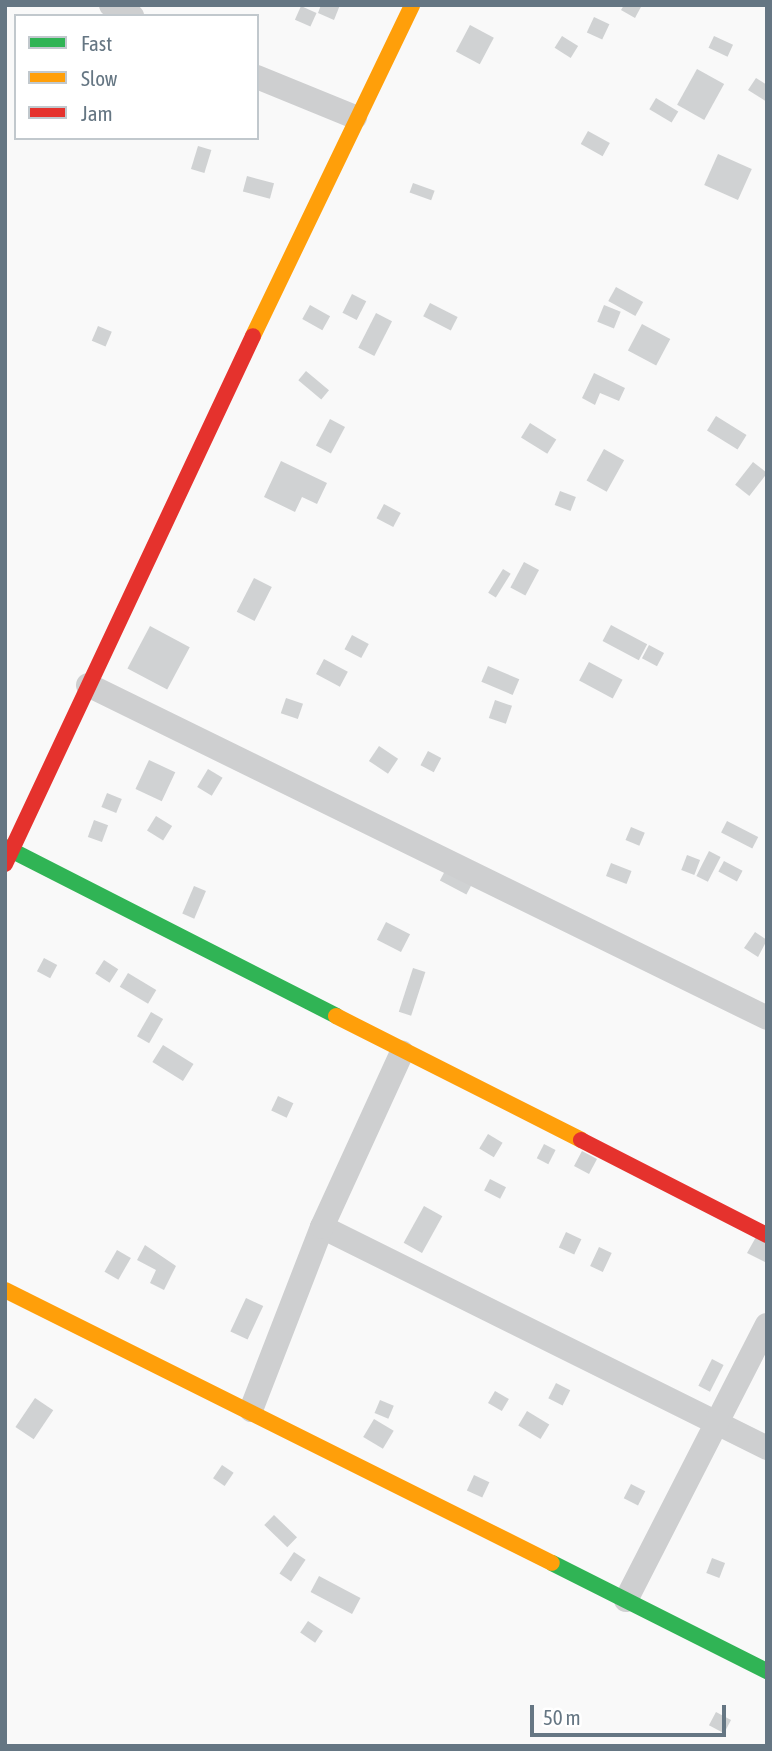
<!DOCTYPE html>
<style>
body{margin:0}
#map{position:relative;width:772px;height:1751px;overflow:hidden;background:#f9f9f9;font-family:"Asap Condensed",sans-serif}
div>[style]{position:absolute}
.building>*{inset:0;background:#d0d2d3;transform-origin:0 0}
.street>*{height:24px;margin:-12px;padding:0 12px;transform-origin:12px;border-radius:12px;background:#cecfd0}
.fast>*{height:16px;margin:-8px;padding:0 8px;transform-origin:8px;border-radius:8px;background:#30b455}
.slow>*{height:16px;margin:-8px;padding:0 8px;transform-origin:8px;border-radius:8px;background:#ff9f0a}
.jam>*{height:16px;margin:-8px;padding:0 8px;transform-origin:8px;border-radius:8px;background:#e5322d}
span{translate:-50% -50%;white-space:nowrap;text-align:center;line-height:1.15;-webkit-text-stroke:7px #fff;paint-order:stroke}
.frame{position:absolute;inset:0;border:7px solid #657683;pointer-events:none}
.legend{position:absolute;left:14px;top:14px;width:245px;height:126px;box-sizing:border-box;background:#fff;border:2px solid #c1c8cd;margin:0;padding:9px 12px;list-style:none;font-size:21px;color:#657683}
.legend li{display:flex;align-items:center;gap:14px;height:35px}
.legend b{width:35px;border:2px solid #c1c8cd}
.scale{position:absolute;left:530px;top:1705px;width:196px;height:32px;box-sizing:border-box;border:4px solid #657683;border-top:0;padding-left:9px;font-size:21px;line-height:24px;white-space:nowrap;color:#657683;-webkit-text-stroke:5px #fff;paint-order:stroke}
</style>
<div id="map">
<div class="building">
<i style="clip-path:polygon(321px 5px,340px 5px,334px 20px,318px 13px)"></i>
<i style="clip-path:polygon(624px 5px,642px 5px,635px 18px,621px 10px)"></i>
<i style="left:301px;top:6px;width:17px;height:15px;rotate:24deg"></i>
<i style="left:594px;top:17px;width:17px;height:17px;rotate:25deg"></i>
<i style="left:470px;top:25px;width:27px;height:30px;rotate:28deg"></i>
<i style="left:562px;top:36px;width:19px;height:14px;rotate:32deg"></i>
<i style="left:714px;top:36px;width:21px;height:13px;rotate:25deg"></i>
<i style="left:697px;top:69px;width:31px;height:41px;rotate:29deg"></i>
<i style="clip-path:polygon(756px 78px,767px 85px,767px 102px,748px 90px)"></i>
<i style="left:656px;top:98px;width:26px;height:13px;rotate:31deg"></i>
<i style="left:588px;top:131px;width:25px;height:15px;rotate:29deg"></i>
<i style="left:198px;top:146px;width:14px;height:24px;rotate:17deg"></i>
<i style="left:718px;top:154px;width:37px;height:34px;rotate:24deg"></i>
<i style="left:247px;top:176px;width:28px;height:16px;rotate:15deg"></i>
<i style="left:413px;top:183px;width:23px;height:10px;rotate:20deg"></i>
<i style="left:616px;top:287px;width:31px;height:16px;rotate:29deg"></i>
<i style="left:352px;top:294px;width:16px;height:21px;rotate:27deg"></i>
<i style="left:430px;top:303px;width:31px;height:15px;rotate:27deg"></i>
<i style="left:310px;top:305px;width:23px;height:16px;rotate:29deg"></i>
<i style="left:604px;top:305px;width:18px;height:18px;rotate:22deg"></i>
<i style="left:376px;top:313px;width:18px;height:39px;rotate:27deg"></i>
<i style="left:642px;top:324px;width:32px;height:30px;rotate:28deg"></i>
<i style="left:98px;top:326px;width:15px;height:16px;rotate:23deg"></i>
<i style="left:306px;top:371px;width:30px;height:12px;rotate:40deg"></i>
<i style="clip-path:polygon(594px 373px,625px 388px,619px 401px,600px 393px,595px 405px,582px 398px)"></i>
<i style="left:716px;top:416px;width:36px;height:17px;rotate:32deg"></i>
<i style="left:330px;top:419px;width:17px;height:30px;rotate:28deg"></i>
<i style="left:530px;top:423px;width:31px;height:17px;rotate:32deg"></i>
<i style="left:604px;top:449px;width:23px;height:36px;rotate:29deg"></i>
<i style="clip-path:polygon(281px 461px,327px 483px,317px 504px,302px 497px,295px 512px,264px 497px)"></i>
<i style="left:753px;top:462px;width:18px;height:29px;rotate:38deg"></i>
<i style="left:560px;top:491px;width:17px;height:15px;rotate:21deg"></i>
<i style="left:384px;top:504px;width:19px;height:16px;rotate:28deg"></i>
<i style="left:524px;top:562px;width:17px;height:29px;rotate:28deg"></i>
<i style="left:503px;top:569px;width:9px;height:28px;rotate:32deg"></i>
<i style="left:254px;top:578px;width:20px;height:38px;rotate:27deg"></i>
<i style="left:611px;top:625px;width:41px;height:18px;rotate:28deg"></i>
<i style="left:150px;top:626px;width:45px;height:48px;rotate:28deg"></i>
<i style="left:352px;top:635px;width:19px;height:16px;rotate:28deg"></i>
<i style="left:649px;top:645px;width:17px;height:15px;rotate:28deg"></i>
<i style="left:324px;top:659px;width:27px;height:17px;rotate:28deg"></i>
<i style="left:589px;top:662px;width:38px;height:21px;rotate:28deg"></i>
<i style="left:488px;top:666px;width:34px;height:17px;rotate:23deg"></i>
<i style="left:286px;top:698px;width:18px;height:16px;rotate:19deg"></i>
<i style="left:495px;top:700px;width:18px;height:19px;rotate:19deg"></i>
<i style="left:379px;top:746px;width:23px;height:18px;rotate:34deg"></i>
<i style="left:428px;top:751px;width:15px;height:16px;rotate:28deg"></i>
<i style="left:149px;top:760px;width:29px;height:32px;rotate:25deg"></i>
<i style="left:208px;top:769px;width:17px;height:21px;rotate:31deg"></i>
<i style="left:107px;top:793px;width:16px;height:15px;rotate:22deg"></i>
<i style="left:156px;top:816px;width:19px;height:17px;rotate:32deg"></i>
<i style="left:94px;top:820px;width:15px;height:18px;rotate:20deg"></i>
<i style="left:727px;top:821px;width:35px;height:13px;rotate:27deg"></i>
<i style="left:631px;top:827px;width:15px;height:14px;rotate:23deg"></i>
<i style="left:709px;top:851px;width:13px;height:28px;rotate:27deg"></i>
<i style="left:687px;top:855px;width:14px;height:16px;rotate:21deg"></i>
<i style="left:724px;top:861px;width:21px;height:12px;rotate:28deg"></i>
<i style="left:611px;top:863px;width:22px;height:14px;rotate:21deg"></i>
<i style="left:446px;top:869px;width:30px;height:13px;rotate:28deg"></i>
<i style="left:194px;top:886px;width:13px;height:30px;rotate:23deg"></i>
<i style="left:386px;top:922px;width:27px;height:20px;rotate:27deg"></i>
<i style="clip-path:polygon(755px 932px,767px 940px,758px 957px,744px 948px)"></i>
<i style="left:44px;top:958px;width:15px;height:15px;rotate:28deg"></i>
<i style="left:104px;top:960px;width:17px;height:16px;rotate:33deg"></i>
<i style="left:413px;top:968px;width:13px;height:46px;rotate:18deg"></i>
<i style="left:128px;top:973px;width:33px;height:16px;rotate:31deg"></i>
<i style="left:151px;top:1012px;width:14px;height:28px;rotate:30deg"></i>
<i style="left:163px;top:1045px;width:36px;height:20px;rotate:32deg"></i>
<i style="left:278px;top:1096px;width:17px;height:16px;rotate:25deg"></i>
<i style="left:488px;top:1134px;width:17px;height:17px;rotate:31deg"></i>
<i style="left:544px;top:1144px;width:13px;height:16px;rotate:27deg"></i>
<i style="left:582px;top:1151px;width:17px;height:17px;rotate:28deg"></i>
<i style="left:490px;top:1179px;width:18px;height:13px;rotate:27deg"></i>
<i style="left:424px;top:1206px;width:21px;height:42px;rotate:29deg"></i>
<i style="left:566px;top:1232px;width:17px;height:17px;rotate:25deg"></i>
<i style="clip-path:polygon(756px 1237px,767px 1243px,767px 1263px,747px 1253px)"></i>
<i style="clip-path:polygon(145px 1245px,176px 1266px,164px 1290px,150px 1283px,156px 1270px,137px 1260px)"></i>
<i style="left:599px;top:1247px;width:14px;height:21px;rotate:25deg"></i>
<i style="left:117px;top:1250px;width:16px;height:25px;rotate:30deg"></i>
<i style="left:246px;top:1298px;width:19px;height:37px;rotate:25deg"></i>
<i style="left:712px;top:1359px;width:13px;height:30px;rotate:27deg"></i>
<i style="left:556px;top:1383px;width:16px;height:17px;rotate:27deg"></i>
<i style="left:495px;top:1391px;width:16px;height:14px;rotate:30deg"></i>
<i style="left:35px;top:1398px;width:22px;height:35px;rotate:34deg"></i>
<i style="left:380px;top:1400px;width:15px;height:14px;rotate:23deg"></i>
<i style="left:527px;top:1411px;width:26px;height:17px;rotate:31deg"></i>
<i style="left:374px;top:1419px;width:23px;height:21px;rotate:31deg"></i>
<i style="left:222px;top:1465px;width:14px;height:16px;rotate:34deg"></i>
<i style="left:474px;top:1475px;width:17px;height:17px;rotate:25deg"></i>
<i style="left:631px;top:1484px;width:16px;height:16px;rotate:27deg"></i>
<i style="left:274px;top:1515px;width:32px;height:14px;rotate:44deg"></i>
<i style="left:294px;top:1552px;width:14px;height:26px;rotate:34deg"></i>
<i style="left:712px;top:1558px;width:14px;height:16px;rotate:21deg"></i>
<i style="left:319px;top:1576px;width:47px;height:18px;rotate:28deg"></i>
<i style="left:308px;top:1621px;width:18px;height:14px;rotate:34deg"></i>
<i style="left:716px;top:1712px;width:17px;height:15px;rotate:28deg"></i>
</div>
<div class="street">
<i style="left:111px;top:5px;width:24px;rotate:28deg"></i>
<i style="left:257px;top:77px;width:106px;rotate:22.2deg"></i>
<i style="left:88px;top:685px;width:756px;rotate:26.12deg"></i>
<i style="left:322px;top:1227px;width:497px;rotate:26.4deg"></i>
<i style="left:251px;top:1410px;width:196px;rotate:-68.8deg"></i>
<i style="left:322px;top:1227px;width:192px;rotate:-65.4deg"></i>
<i style="left:626px;top:1600px;width:309px;rotate:-62.9deg"></i>
</div>
<div class="fast">
<i style="left:5px;top:847px;width:372px;rotate:27deg"></i>
<i style="left:552px;top:1563px;width:241px;rotate:26.7deg"></i>
</div>
<div class="slow">
<i style="left:253px;top:336px;width:367px;rotate:-64.3deg"></i>
<i style="left:336px;top:1016px;width:275px;rotate:26.8deg"></i>
<i style="left:5px;top:1290px;width:611px;rotate:26.52deg"></i>
</div>
<div class="jam">
<i style="left:5px;top:864px;width:583px;rotate:-64.84deg"></i>
<i style="left:581px;top:1140px;width:209px;rotate:27.1deg"></i>
</div>
<div class="frame"></div>
<ul class="legend">
<li><b style="height:9px;background:#30b455"></b>Fast</li>
<li><b style="height:9px;background:#ff9f0a"></b>Slow</li>
<li><b style="height:9px;background:#e5322d"></b>Jam</li>
</ul>
<div class="scale">50 m</div>
</div>
